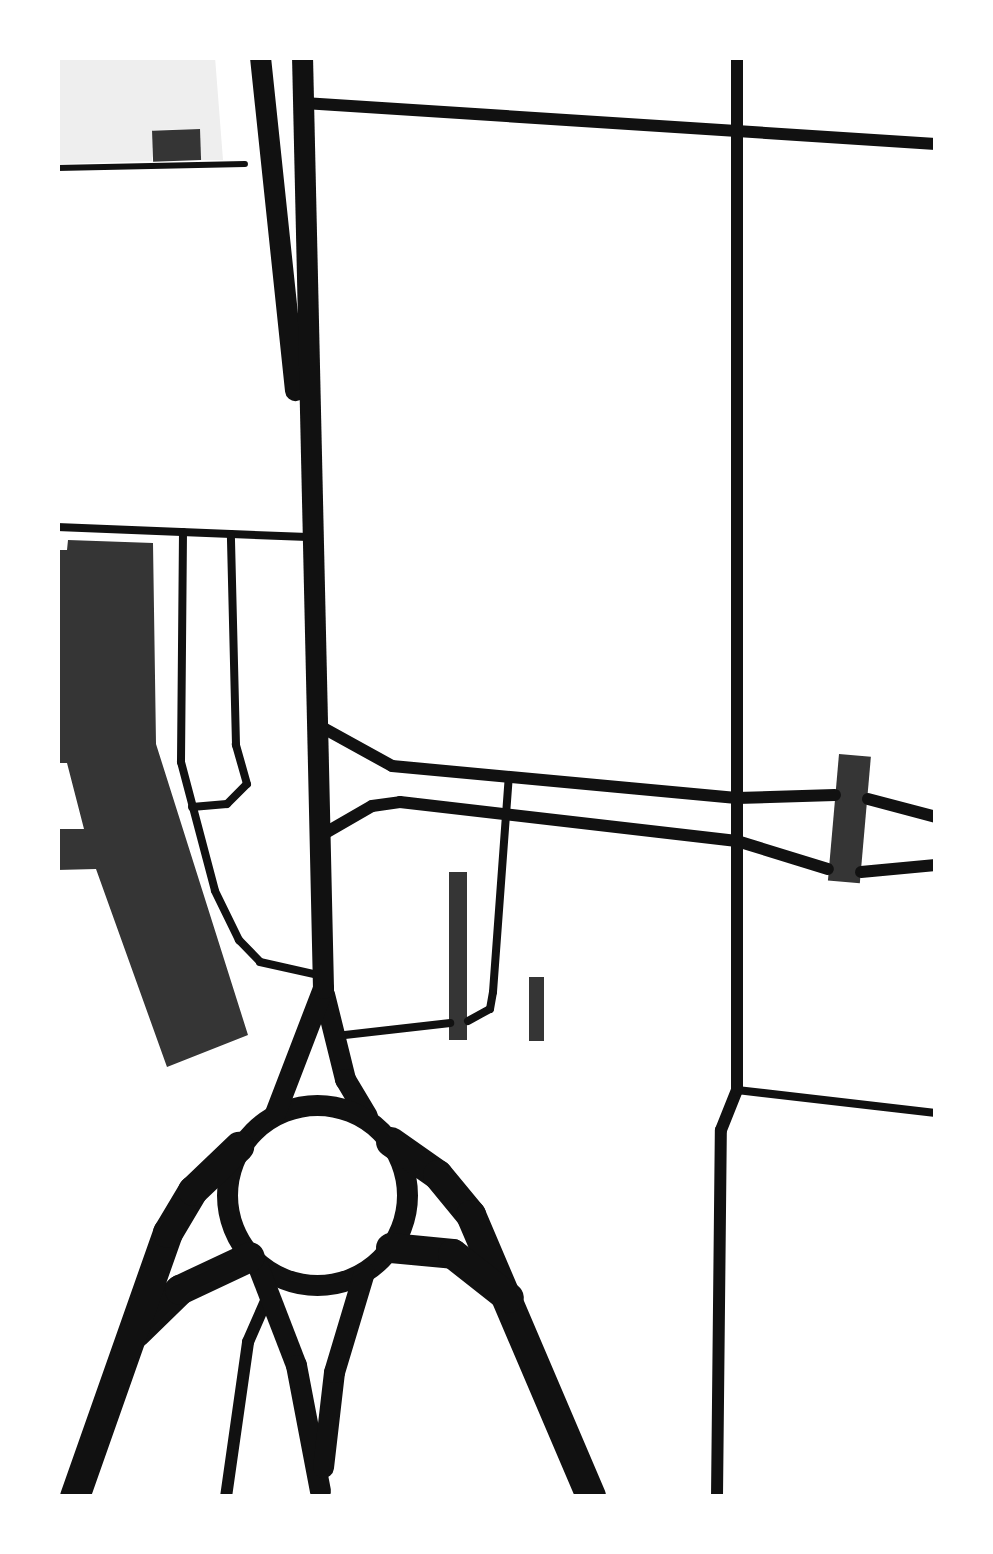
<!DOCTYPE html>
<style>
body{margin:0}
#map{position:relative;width:993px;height:1554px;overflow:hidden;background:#fff;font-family:Figtree,sans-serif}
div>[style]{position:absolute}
.green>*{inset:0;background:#eee}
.building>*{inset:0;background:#353535;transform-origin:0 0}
.path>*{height:6px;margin:-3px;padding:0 3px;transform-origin:3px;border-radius:3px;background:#111}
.service>*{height:8px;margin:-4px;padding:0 4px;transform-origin:4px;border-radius:4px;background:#111}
.minor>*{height:12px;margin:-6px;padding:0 6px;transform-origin:6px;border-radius:6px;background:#111}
.secondary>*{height:21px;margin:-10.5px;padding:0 10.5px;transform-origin:10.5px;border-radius:10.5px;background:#111}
.secondary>.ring{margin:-10.5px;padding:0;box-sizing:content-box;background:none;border:21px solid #111;border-radius:50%}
.motorway>*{height:30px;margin:-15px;padding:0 15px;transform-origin:15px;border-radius:15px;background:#111}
span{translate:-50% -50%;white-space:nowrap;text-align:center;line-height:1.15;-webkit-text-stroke:10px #fff;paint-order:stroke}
.frame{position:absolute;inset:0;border:60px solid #fff;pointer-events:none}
</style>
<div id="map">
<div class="green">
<i style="clip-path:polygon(57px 57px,215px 57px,223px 160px,201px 160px,199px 129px,153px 130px,152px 161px,57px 164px)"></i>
</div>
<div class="building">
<i style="left:200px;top:129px;width:31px;height:48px;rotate:88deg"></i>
<i style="clip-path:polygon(68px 540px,153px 543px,156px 744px,248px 1035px,167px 1067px,96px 869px,57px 870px,57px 829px,84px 829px,67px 763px,57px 763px,57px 550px,67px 550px)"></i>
<i style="left:839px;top:754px;width:32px;height:127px;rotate:5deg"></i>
<i style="left:449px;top:872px;width:18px;height:168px"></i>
<i style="left:529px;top:977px;width:15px;height:64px"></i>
</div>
<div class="path">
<i style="left:57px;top:168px;width:188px;rotate:-1.2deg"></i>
</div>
<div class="service">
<i style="left:57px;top:527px;width:251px;rotate:2.3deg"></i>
<i style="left:183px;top:532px;width:230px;rotate:90.5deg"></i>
<i style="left:181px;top:762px;width:133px;rotate:75.2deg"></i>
<i style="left:215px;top:891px;width:55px;rotate:63.9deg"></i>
<i style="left:239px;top:940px;width:30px;rotate:46deg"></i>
<i style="left:260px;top:962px;width:59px;rotate:12.6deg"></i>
<i style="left:192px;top:807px;width:35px;rotate:-5deg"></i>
<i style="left:227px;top:804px;width:28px;rotate:-45deg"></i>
<i style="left:247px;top:784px;width:41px;rotate:-105.8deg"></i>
<i style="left:236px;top:745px;width:211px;rotate:-91.4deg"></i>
<i style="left:468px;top:1021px;width:25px;rotate:-29deg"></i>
<i style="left:490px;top:1009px;width:17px;rotate:-80deg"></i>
<i style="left:493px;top:992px;width:217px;rotate:-85.8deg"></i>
<i style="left:336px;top:1036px;width:115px;rotate:-6.5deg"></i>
<i style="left:737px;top:1090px;width:200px;rotate:6.6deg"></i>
</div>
<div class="minor">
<i style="left:304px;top:103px;width:633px;rotate:3.71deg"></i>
<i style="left:316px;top:724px;width:87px;rotate:28.9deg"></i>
<i style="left:392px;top:766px;width:346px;rotate:5.3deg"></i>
<i style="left:737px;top:798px;width:98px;rotate:-1.8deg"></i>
<i style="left:868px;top:799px;width:70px;rotate:14.8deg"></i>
<i style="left:320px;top:836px;width:60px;rotate:-30deg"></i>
<i style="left:372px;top:806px;width:28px;rotate:-8deg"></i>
<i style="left:400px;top:802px;width:339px;rotate:6.6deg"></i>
<i style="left:737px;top:841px;width:95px;rotate:17.1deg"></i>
<i style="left:861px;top:872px;width:75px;rotate:-5.3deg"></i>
<i style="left:226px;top:1497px;width:157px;rotate:-81.9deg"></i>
<i style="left:248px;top:1342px;width:52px;rotate:-66.4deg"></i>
<i style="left:717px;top:1497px;width:367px;rotate:-89.4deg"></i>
<i style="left:721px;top:1130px;width:43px;rotate:-68.2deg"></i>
<i style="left:737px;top:1090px;width:1033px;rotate:-90deg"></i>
</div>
<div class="secondary">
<i style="left:260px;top:57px;width:335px;rotate:84deg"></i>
<i style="left:324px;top:994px;width:88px;rotate:76.1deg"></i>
<i style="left:345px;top:1079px;width:43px;rotate:59.3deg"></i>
<i class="ring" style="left:227px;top:1105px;width:159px;height:159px"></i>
<i style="left:275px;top:1113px;width:134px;rotate:-69deg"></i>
<i style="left:323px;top:988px;width:931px;rotate:-91.29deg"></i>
<i style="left:257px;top:1264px;width:108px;rotate:68.9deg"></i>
<i style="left:296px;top:1365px;width:128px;rotate:79.2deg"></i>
<i style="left:323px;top:1467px;width:96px;rotate:-83.4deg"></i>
<i style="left:334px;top:1372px;width:104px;rotate:-73.3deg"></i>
</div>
<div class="motorway">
<i style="left:391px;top:1142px;width:57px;rotate:35.1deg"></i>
<i style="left:438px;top:1175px;width:52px;rotate:50.5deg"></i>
<i style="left:471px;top:1215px;width:306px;rotate:66.9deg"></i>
<i style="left:391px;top:1248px;width:62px;rotate:5.5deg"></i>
<i style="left:453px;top:1254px;width:71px;rotate:38.2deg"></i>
<i style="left:136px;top:1333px;width:62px;rotate:-44.3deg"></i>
<i style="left:180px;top:1290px;width:77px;rotate:-25.2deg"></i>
<i style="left:75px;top:1497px;width:280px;rotate:-70.6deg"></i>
<i style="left:168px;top:1233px;width:49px;rotate:-59.2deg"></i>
<i style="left:193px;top:1191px;width:64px;rotate:-43.7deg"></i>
</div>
<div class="frame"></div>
</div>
